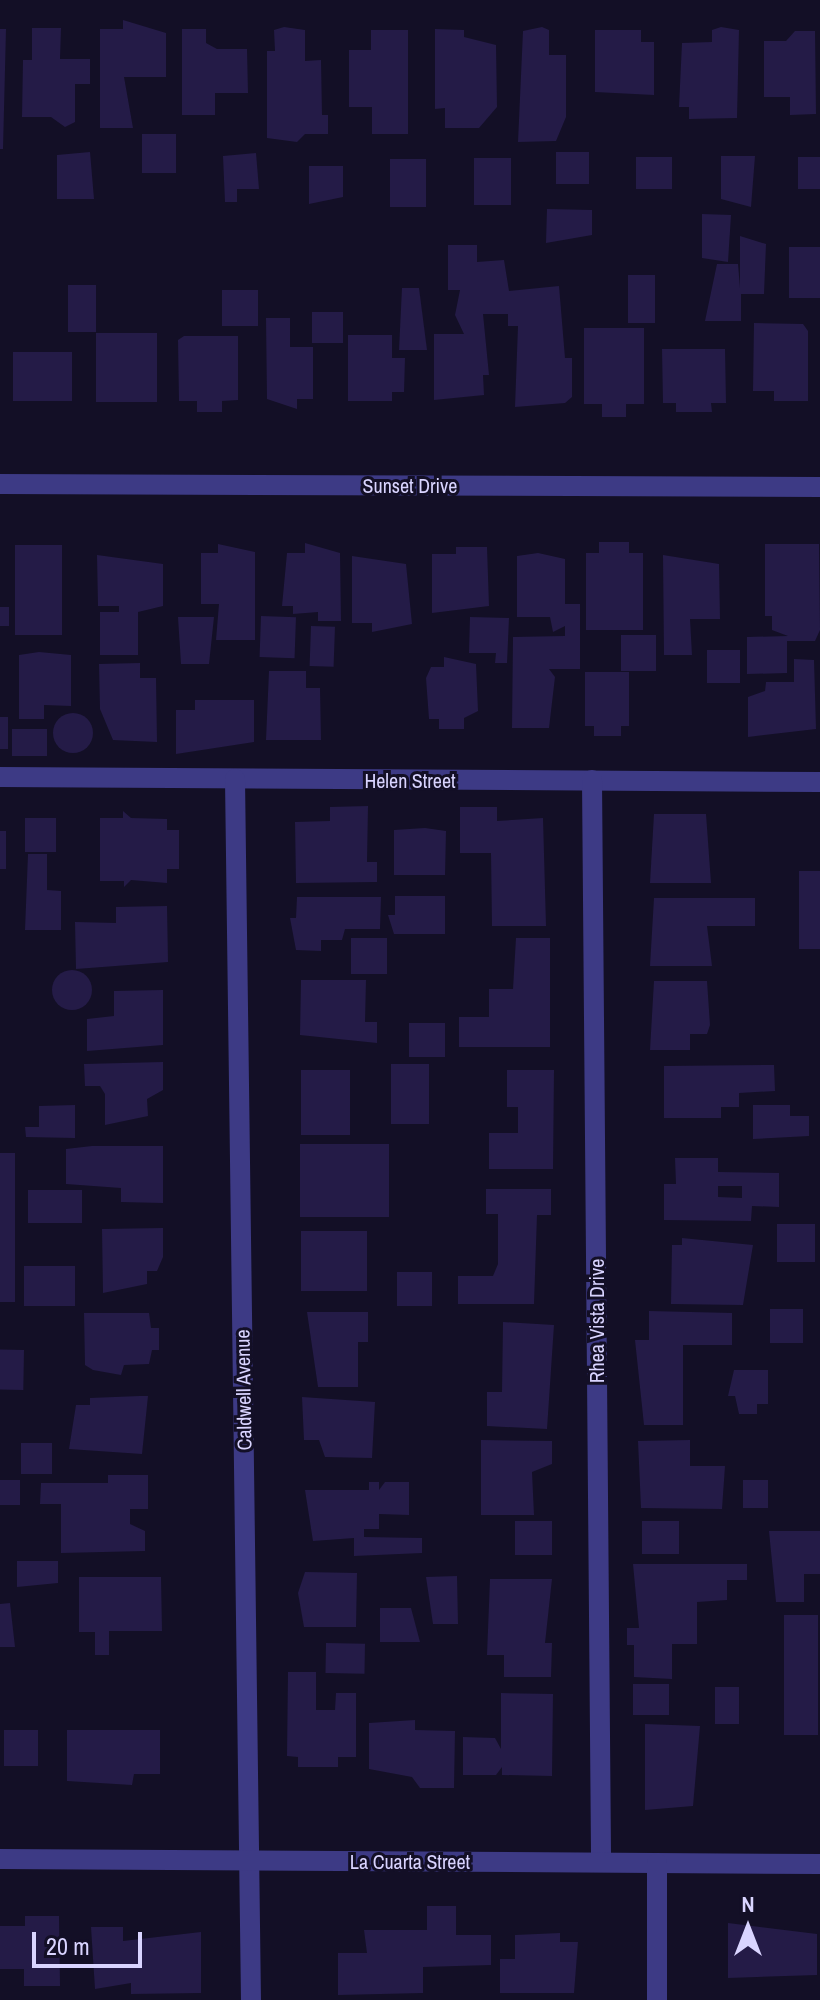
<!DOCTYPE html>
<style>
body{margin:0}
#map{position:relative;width:820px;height:2000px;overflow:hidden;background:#130f26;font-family:"Archivo Narrow",sans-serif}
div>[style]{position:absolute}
.building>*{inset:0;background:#241b47;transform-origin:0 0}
.round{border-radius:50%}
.minor>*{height:20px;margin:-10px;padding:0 10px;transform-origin:10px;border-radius:10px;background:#3d3a85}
span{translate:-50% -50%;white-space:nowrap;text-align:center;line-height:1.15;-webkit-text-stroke:6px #130f26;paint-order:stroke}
.street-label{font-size:20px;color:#d9d4ff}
.north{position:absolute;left:708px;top:1888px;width:80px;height:80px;-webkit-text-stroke:6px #130f26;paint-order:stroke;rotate:0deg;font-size:22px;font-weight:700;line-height:32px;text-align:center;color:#d9d4ff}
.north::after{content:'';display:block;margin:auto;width:28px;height:36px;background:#d9d4ff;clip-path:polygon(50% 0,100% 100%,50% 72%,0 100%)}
.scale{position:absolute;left:32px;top:1932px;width:110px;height:36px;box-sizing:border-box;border:4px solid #d9d4ff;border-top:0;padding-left:10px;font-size:24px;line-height:28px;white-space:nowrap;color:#d9d4ff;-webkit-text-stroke:6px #130f26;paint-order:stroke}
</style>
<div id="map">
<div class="building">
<i style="clip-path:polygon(123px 20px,166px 33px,166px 77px,124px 77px,133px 128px,100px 128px,100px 29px,123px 29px)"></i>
<i style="clip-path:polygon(284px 27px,305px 30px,305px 61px,321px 60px,322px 115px,328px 115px,328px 134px,305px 134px,297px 142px,267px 138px,267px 51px,275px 51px,274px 30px)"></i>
<i style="clip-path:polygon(542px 27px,549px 30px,549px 55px,566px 55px,566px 117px,556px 141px,518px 142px,523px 31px)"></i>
<i style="clip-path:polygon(721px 27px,739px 30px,737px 118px,689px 119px,689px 107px,679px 107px,682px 43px,712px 42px,712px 30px)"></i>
<i style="clip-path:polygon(32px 28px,61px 28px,60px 59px,90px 59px,90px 84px,75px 84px,75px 122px,65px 127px,51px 117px,22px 117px,23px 60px,32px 60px)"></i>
<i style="clip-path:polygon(0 29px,6px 29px,3px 149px,0 149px)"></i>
<i style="clip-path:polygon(182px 29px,206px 29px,206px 43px,217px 49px,247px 49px,248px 93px,215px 93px,215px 115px,182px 115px)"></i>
<i style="clip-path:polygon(435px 29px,464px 30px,464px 37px,496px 45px,497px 107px,479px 128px,445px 128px,445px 108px,435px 109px)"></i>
<i style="clip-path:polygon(371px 30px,408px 30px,408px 134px,372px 134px,372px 107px,349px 107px,349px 50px,371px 50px)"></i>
<i style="clip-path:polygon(595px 30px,641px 30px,641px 42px,654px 42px,654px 95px,595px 92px)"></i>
<i style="clip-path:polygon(795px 31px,815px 31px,816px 114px,790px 115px,790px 97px,764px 97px,764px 41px,786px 41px)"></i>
<i style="left:142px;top:134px;width:34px;height:39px"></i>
<i style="clip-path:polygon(90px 152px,94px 199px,57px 199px,57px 155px)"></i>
<i style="left:556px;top:152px;width:33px;height:32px"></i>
<i style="clip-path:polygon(256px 153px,259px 189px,237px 189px,237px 202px,225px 202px,223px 156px)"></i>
<i style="clip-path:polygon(721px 156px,755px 156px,751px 207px,721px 199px)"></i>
<i style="left:672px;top:157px;width:32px;height:36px;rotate:90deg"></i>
<i style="left:798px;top:157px;width:22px;height:32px"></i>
<i style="left:474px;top:158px;width:37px;height:47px"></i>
<i style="left:390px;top:159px;width:36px;height:48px"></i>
<i style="clip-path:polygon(309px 166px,343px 166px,343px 197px,309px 204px)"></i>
<i style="clip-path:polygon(547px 209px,592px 210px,592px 235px,546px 243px)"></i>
<i style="clip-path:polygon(702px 214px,731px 215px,728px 262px,702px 258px)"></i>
<i style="clip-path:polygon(740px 236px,766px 244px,764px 294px,741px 294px,741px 321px,705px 321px,717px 264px,738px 264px,740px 288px)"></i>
<i style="clip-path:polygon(448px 245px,477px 245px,477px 262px,504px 260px,509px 291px,559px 286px,565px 358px,572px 358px,572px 397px,565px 403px,515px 407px,518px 326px,508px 326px,508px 314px,483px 314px,489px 375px,483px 375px,484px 395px,434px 400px,434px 334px,464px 334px,455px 315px,460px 290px,448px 290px)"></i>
<i style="left:789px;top:247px;width:31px;height:51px"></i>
<i style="left:628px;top:275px;width:27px;height:48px"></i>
<i style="left:68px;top:285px;width:28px;height:47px"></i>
<i style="clip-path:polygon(402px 288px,419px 288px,427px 350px,399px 350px)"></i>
<i style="left:222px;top:290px;width:36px;height:36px"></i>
<i style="left:312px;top:312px;width:31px;height:31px"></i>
<i style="clip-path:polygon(266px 318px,290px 318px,290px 347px,313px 347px,313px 399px,297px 399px,297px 409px,267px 399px)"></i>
<i style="clip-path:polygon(754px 323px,803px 324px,808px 331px,808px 401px,774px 401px,774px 391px,753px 391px)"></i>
<i style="clip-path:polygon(584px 328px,644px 328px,644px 404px,626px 404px,626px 417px,602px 417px,602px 404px,584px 404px)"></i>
<i style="left:96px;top:333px;width:61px;height:69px"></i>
<i style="clip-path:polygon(348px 335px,392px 335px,392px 358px,405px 358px,404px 392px,392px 392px,392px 401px,348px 401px)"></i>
<i style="clip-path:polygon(184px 336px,238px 336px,238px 400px,222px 401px,222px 412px,197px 412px,197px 401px,179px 401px,178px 340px)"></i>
<i style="clip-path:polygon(662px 349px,725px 349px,726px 403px,711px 403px,712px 412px,676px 412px,676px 403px,663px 403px)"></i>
<i style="left:13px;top:352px;width:59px;height:49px"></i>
<i style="clip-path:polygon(599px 542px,629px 542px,629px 553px,643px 553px,643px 630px,586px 630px,586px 553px,599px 553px)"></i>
<i style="clip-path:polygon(305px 543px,340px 553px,341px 621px,318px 621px,318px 612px,293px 614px,293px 606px,282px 606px,287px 553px,305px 553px)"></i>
<i style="clip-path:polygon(218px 544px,255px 552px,255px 640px,216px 640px,219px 604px,201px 604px,201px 553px,218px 553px)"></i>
<i style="clip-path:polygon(765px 544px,819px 544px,820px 630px,815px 641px,787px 641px,787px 673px,747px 674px,747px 637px,788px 636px,772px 630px,772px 616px,765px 616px)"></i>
<i style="left:15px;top:545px;width:47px;height:90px"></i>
<i style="clip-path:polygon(456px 547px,487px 547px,489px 606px,432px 613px,432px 554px,456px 554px)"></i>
<i style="clip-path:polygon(538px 553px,565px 559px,565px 604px,580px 604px,580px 669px,549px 669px,555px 677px,549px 728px,512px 728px,513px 637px,565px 636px,565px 626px,553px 632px,550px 617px,517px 617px,517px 556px)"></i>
<i style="clip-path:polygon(97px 555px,163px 564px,163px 606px,138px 612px,138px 655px,100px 655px,100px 612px,119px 612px,119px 606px,98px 606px)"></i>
<i style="clip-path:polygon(663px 555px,719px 564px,720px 619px,690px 619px,692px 655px,664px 655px)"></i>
<i style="clip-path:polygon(352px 556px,406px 564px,412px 624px,372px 632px,372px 623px,352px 623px)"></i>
<i style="left:0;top:607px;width:9px;height:19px"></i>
<i style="left:261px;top:616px;width:35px;height:41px;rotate:2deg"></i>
<i style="clip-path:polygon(178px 617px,214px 617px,209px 664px,181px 664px)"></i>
<i style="clip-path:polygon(470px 617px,509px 618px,507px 663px,495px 663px,496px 653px,469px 653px)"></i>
<i style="left:311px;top:626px;width:24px;height:40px;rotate:2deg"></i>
<i style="left:621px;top:635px;width:35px;height:36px"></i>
<i style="left:707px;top:650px;width:33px;height:33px"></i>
<i style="clip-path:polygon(39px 652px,71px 655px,71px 706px,44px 705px,44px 719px,19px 719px,19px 655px)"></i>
<i style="clip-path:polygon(444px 657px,476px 664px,478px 711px,464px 718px,464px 729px,439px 729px,439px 719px,429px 719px,426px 678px,431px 667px,444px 667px)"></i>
<i style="clip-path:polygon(794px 659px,814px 660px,816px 729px,748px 737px,748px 697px,765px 691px,766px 682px,794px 682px)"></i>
<i style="clip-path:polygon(140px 663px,140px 678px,156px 678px,157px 742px,113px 740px,100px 709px,99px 664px)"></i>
<i style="clip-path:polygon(269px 671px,306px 671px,306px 688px,320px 688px,321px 740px,266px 740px)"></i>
<i style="clip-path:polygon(585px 672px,629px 672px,629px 726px,621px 726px,621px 736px,594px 736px,594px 726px,585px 726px)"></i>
<i style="clip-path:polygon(195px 700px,254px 700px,254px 742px,176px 754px,176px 710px,195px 710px)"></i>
<i class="round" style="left:53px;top:713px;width:40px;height:40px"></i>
<i style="left:0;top:717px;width:8px;height:32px"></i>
<i style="left:12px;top:729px;width:35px;height:27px"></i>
<i style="clip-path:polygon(368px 806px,367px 862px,377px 862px,377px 882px,296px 883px,295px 822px,330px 821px,330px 807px)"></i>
<i style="clip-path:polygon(460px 807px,497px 807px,497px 821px,543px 818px,546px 926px,492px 926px,491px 853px,460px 853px)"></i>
<i style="clip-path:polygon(123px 811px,131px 818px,167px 819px,167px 830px,179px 830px,179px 869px,167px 869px,167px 883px,131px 880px,124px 887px,124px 881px,100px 881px,100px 818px,123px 818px)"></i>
<i style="clip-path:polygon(654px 814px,706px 814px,711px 883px,650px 883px)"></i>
<i style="left:25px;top:818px;width:31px;height:34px"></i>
<i style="clip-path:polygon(425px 828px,446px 831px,445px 875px,394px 875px,394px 830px)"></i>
<i style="left:0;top:831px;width:6px;height:38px"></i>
<i style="clip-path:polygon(28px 854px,47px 854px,47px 890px,61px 891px,61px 930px,25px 930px)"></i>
<i style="left:799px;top:871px;width:21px;height:78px"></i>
<i style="clip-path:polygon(395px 896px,445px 896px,445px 934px,394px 934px,388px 915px,395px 915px)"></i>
<i style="clip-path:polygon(297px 897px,381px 897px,380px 929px,345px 929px,342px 940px,321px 940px,321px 951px,296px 950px,290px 918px,296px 918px)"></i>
<i style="clip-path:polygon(654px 898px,755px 898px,755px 926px,707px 926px,712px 966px,650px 966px)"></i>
<i style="clip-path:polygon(167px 906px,168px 962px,76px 969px,75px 922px,116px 923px,116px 907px)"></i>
<i style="left:351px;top:938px;width:36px;height:36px"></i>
<i style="clip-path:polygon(516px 938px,550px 938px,550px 1047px,459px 1047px,459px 1017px,489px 1017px,489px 989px,513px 989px)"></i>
<i class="round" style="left:52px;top:970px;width:40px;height:40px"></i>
<i style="clip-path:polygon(301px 980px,366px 980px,365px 1022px,377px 1022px,377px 1043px,300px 1035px)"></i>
<i style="clip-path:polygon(654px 981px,707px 981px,710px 1025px,707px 1034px,690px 1034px,690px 1050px,650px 1050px)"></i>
<i style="clip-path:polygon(163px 990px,163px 1045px,87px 1051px,87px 1019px,114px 1016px,114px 991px)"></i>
<i style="left:445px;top:1023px;width:34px;height:36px;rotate:90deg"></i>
<i style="clip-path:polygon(163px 1062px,163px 1090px,147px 1099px,148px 1116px,105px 1125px,105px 1094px,100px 1086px,85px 1086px,84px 1064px)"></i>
<i style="left:391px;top:1064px;width:38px;height:60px"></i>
<i style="clip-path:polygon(774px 1065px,775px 1091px,739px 1093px,739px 1107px,721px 1107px,721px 1118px,664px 1118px,664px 1066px)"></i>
<i style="left:301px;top:1070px;width:49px;height:65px"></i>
<i style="clip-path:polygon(507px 1070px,554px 1070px,553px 1169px,489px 1169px,489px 1133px,518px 1133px,518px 1107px,507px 1107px)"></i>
<i style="clip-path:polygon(75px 1105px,75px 1138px,26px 1137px,25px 1127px,39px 1127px,39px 1106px)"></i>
<i style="clip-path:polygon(753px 1105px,790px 1105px,790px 1116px,809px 1116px,809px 1136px,753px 1139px)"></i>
<i style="left:300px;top:1144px;width:89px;height:73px"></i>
<i style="clip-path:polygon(92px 1146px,163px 1146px,163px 1203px,121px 1202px,121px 1188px,66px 1184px,66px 1149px)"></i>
<i style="left:0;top:1153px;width:15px;height:149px"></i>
<i style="clip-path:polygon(evenodd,675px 1158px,718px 1158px,718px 1172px,779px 1173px,779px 1207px,752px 1206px,751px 1221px,664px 1220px,664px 1184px,676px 1184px,675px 1158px,718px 1186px,742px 1186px,742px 1198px,718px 1197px,718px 1186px)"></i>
<i style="clip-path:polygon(486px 1189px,551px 1189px,551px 1215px,537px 1215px,534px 1304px,458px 1304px,458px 1276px,493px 1276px,498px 1264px,498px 1214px,486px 1214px)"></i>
<i style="left:28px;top:1190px;width:54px;height:33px"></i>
<i style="left:815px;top:1224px;width:38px;height:38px;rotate:90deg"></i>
<i style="clip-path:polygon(163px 1228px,163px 1257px,157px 1271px,147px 1271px,147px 1284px,103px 1293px,102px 1229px)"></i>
<i style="left:301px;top:1231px;width:66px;height:60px"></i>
<i style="clip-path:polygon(682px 1238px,753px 1245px,743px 1305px,671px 1304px,672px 1245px,682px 1245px)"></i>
<i style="left:24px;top:1266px;width:51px;height:40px"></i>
<i style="left:397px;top:1272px;width:35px;height:34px"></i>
<i style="left:770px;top:1309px;width:33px;height:34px"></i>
<i style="clip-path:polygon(649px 1311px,732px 1313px,732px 1345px,683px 1345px,683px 1425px,644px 1425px,635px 1340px,649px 1340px)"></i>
<i style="clip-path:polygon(307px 1312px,368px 1312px,368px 1342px,358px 1342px,358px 1387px,318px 1387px)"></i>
<i style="clip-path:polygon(84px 1313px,149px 1313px,151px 1328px,159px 1328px,159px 1350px,152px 1350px,149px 1364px,124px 1365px,121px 1375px,93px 1370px,85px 1365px)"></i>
<i style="clip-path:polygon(503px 1322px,554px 1325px,547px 1429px,487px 1426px,487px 1392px,502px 1392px)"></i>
<i style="left:24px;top:1350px;width:40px;height:24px;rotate:91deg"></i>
<i style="clip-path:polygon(734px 1370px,768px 1370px,768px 1404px,757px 1404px,757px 1414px,739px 1414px,735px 1396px,728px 1396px)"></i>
<i style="clip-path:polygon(140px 1396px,148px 1396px,142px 1454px,69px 1449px,76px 1405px,90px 1405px,90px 1398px)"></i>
<i style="clip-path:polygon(302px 1397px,375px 1402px,372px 1458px,325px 1457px,319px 1440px,304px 1440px)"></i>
<i style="clip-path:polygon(481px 1440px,552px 1441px,552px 1464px,532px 1472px,534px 1515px,481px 1515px)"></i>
<i style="clip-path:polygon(690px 1440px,690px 1466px,725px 1466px,722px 1509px,641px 1508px,638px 1441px)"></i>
<i style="left:52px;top:1443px;width:31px;height:31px;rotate:90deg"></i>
<i style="clip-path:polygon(108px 1475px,148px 1475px,148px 1509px,130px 1509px,130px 1524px,145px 1531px,145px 1551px,61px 1553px,61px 1504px,40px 1504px,41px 1483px,108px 1483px)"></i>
<i style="left:0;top:1480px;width:20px;height:25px"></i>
<i style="left:743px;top:1480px;width:25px;height:28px"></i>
<i style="clip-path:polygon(369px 1482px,379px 1482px,379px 1490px,385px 1482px,409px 1482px,409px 1515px,379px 1514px,379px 1529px,364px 1529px,364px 1537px,422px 1538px,422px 1553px,354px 1556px,354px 1538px,313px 1541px,305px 1490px,369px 1490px)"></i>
<i style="left:515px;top:1521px;width:37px;height:34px"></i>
<i style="left:642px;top:1521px;width:37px;height:33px"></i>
<i style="clip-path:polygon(769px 1531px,820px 1531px,820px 1574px,804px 1574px,804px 1602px,776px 1602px)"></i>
<i style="clip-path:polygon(17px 1561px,58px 1561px,58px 1583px,17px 1587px)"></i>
<i style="clip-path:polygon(633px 1564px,747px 1564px,747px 1580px,727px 1580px,727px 1600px,697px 1602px,697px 1644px,672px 1644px,672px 1679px,634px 1677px,634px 1645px,627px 1645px,627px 1628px,639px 1628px)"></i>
<i style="clip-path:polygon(305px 1572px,357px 1573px,356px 1627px,304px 1627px,298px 1593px)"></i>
<i style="clip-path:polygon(457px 1576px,458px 1624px,433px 1624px,426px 1577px)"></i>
<i style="clip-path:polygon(79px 1577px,161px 1577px,162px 1631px,109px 1631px,109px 1655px,95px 1655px,95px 1632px,79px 1632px)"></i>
<i style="clip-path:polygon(490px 1579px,552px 1579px,545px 1643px,552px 1643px,551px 1677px,504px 1677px,504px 1655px,487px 1655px)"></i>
<i style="clip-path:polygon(10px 1603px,15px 1647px,0 1647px,0 1604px)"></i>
<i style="clip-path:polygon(380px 1608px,411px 1608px,420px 1642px,380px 1642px)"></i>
<i style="left:784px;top:1615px;width:34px;height:120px"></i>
<i style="left:326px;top:1643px;width:39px;height:30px;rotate:1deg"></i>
<i style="clip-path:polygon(288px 1672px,316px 1672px,316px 1710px,335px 1710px,336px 1693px,356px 1693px,356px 1757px,338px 1757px,338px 1767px,298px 1767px,298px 1757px,287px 1756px)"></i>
<i style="left:633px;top:1684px;width:36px;height:31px"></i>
<i style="left:715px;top:1687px;width:24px;height:37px"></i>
<i style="clip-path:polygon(501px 1693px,553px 1694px,552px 1776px,502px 1775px,502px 1767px,496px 1775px,463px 1775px,463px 1737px,495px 1738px,501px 1749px)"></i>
<i style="clip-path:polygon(415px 1720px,415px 1730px,455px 1731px,454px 1788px,420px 1788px,412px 1777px,369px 1769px,369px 1723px)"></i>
<i style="clip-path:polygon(645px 1724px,700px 1726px,693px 1806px,645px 1810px)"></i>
<i style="left:4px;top:1730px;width:34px;height:36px"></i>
<i style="clip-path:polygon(67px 1730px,160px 1730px,160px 1774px,134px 1774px,132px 1785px,67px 1781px)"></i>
<i style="clip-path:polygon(427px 1906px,456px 1906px,456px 1935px,491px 1935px,491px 1965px,423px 1967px,423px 1993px,338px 1995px,338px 1953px,367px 1953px,364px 1930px,427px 1930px)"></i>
<i style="clip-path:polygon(25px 1916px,59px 1916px,60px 1986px,24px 1986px,24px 1969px,0 1969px,0 1926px,25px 1926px)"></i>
<i style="clip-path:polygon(728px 1923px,817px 1934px,817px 1975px,728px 1978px)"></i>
<i style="clip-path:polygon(91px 1927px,123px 1927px,123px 1941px,201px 1932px,201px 1993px,131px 1994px,131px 1983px,95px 1989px)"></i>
<i style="clip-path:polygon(560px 1933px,560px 1942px,578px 1942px,574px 1993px,500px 1993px,500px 1959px,515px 1959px,515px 1935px)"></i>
</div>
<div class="minor">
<i style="left:0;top:484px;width:820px;rotate:0.21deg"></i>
<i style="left:0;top:777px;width:820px;rotate:0.35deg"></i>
<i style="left:235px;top:779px;width:1221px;rotate:89.25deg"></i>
<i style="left:592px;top:780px;width:1082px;rotate:89.52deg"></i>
<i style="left:0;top:1859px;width:820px;rotate:0.35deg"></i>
<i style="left:657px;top:2000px;width:137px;rotate:-90deg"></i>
</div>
<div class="street-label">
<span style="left:410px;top:485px">Sunset Drive</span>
<span style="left:410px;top:780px">Helen Street</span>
<span style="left:596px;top:1321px;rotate:-90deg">Rhea Vista Drive</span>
<span style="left:243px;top:1390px;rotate:-91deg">Caldwell Avenue</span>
<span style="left:410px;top:1861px">La Cuarta Street</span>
</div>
<div class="north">N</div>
<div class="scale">20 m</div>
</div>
